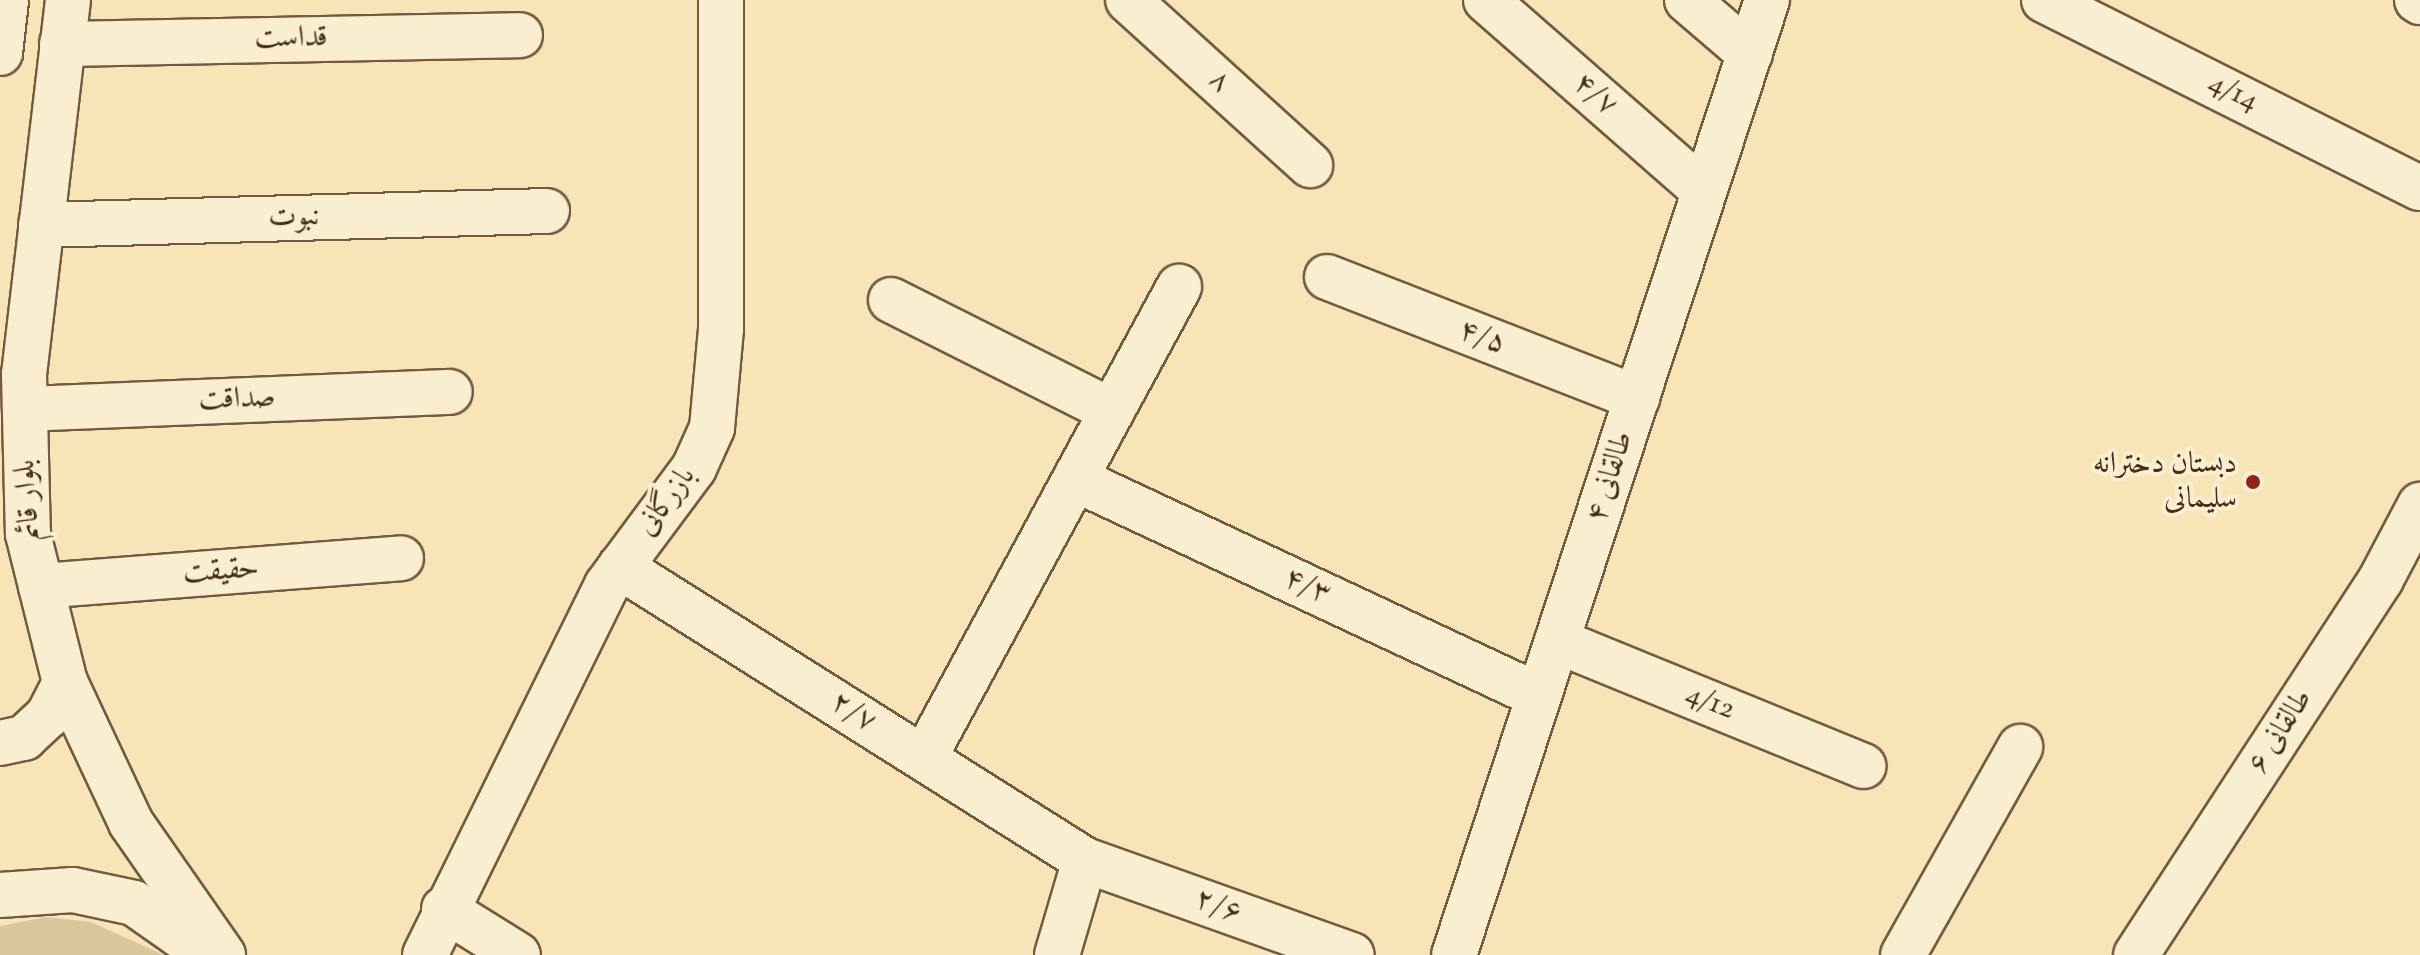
<!DOCTYPE html>
<meta charset="utf-8">
<style>
body{margin:0}
#map{position:relative;width:2420px;height:955px;overflow:hidden;background:#f8e5b7;font-family:"Sorts Mill Goudy",Amiri,serif}
div>[style]{position:absolute}
.green>*{inset:0;background:#dac69c}
.roads{filter:drop-shadow(2px 0 #725b3f) drop-shadow(-2px 0 #725b3f) drop-shadow(0 2px #725b3f) drop-shadow(0 -2px #725b3f)}
.minor>*{height:44px;margin:-22px;padding:0 22px;transform-origin:22px;border-radius:22px;background:#faeed0}
.secondary>*{height:44px;margin:-22px;padding:0 22px;transform-origin:22px;border-radius:22px;background:#faeed0}
.dots>*{width:22px;height:22px;translate:-50% -50%;box-sizing:border-box;border:4px solid #faeed0;border-radius:50%}
span{translate:-50% -50%;white-space:nowrap;text-align:center;line-height:1.15;-webkit-text-stroke:8px #faeed0;paint-order:stroke}
.street-label{font-size:30px;color:#452d17}
.poi-label{font-size:30px;color:#452d17}
.right{translate:-100% -50%;text-align:right}
</style>
<div id="map">
<div class="green">
<i style="clip-path:polygon(46px 917px,91px 922px,164px 955px,0 955px,0 926px)"></i>
</div>
<div class="roads">
<div class="minor">
<i style="left:1128px;top:0;width:246px;rotate:42.2deg"></i>
<i style="left:1486px;top:0;width:290px;rotate:41.2deg"></i>
<i style="left:1687px;top:0;width:83px;rotate:40.6deg"></i>
<i style="left:2044px;top:0;width:420px;rotate:26.6deg"></i>
<i style="left:2417px;top:0;width:4px;rotate:34deg"></i>
<i style="left:62px;top:44px;width:458px;rotate:-1.1deg"></i>
<i style="left:41px;top:225px;width:506px;rotate:-1.58deg"></i>
<i style="left:1327px;top:277px;width:333px;rotate:21.3deg"></i>
<i style="left:891px;top:300px;width:247px;rotate:26.7deg"></i>
<i style="left:25px;top:409px;width:425px;rotate:-2.3deg"></i>
<i style="left:1075px;top:479px;width:512px;rotate:25.06deg"></i>
<i style="left:620px;top:567px;width:550px;rotate:32.22deg"></i>
<i style="left:1085px;top:860px;width:283px;rotate:19.6deg"></i>
<i style="left:41px;top:586px;width:361px;rotate:-4.4deg"></i>
<i style="left:1557px;top:641px;width:331px;rotate:22.2deg"></i>
<i style="left:924px;top:758px;width:536px;rotate:-61.57deg"></i>
<i style="left:444px;top:909px;width:87px;rotate:31.9deg"></i>
<i style="left:425px;top:955px;width:412px;rotate:-63.8deg"></i>
<i style="left:607px;top:585px;width:146px;rotate:-53.4deg"></i>
<i style="left:694px;top:468px;width:44px;rotate:-65.8deg"></i>
<i style="left:712px;top:428px;width:99px;rotate:-84.8deg"></i>
<i style="left:721px;top:329px;width:329px;rotate:-90deg"></i>
<i style="left:1057px;top:955px;width:99px;rotate:-73.6deg"></i>
<i style="left:1454px;top:955px;width:1005px;rotate:-71.85deg"></i>
<i style="left:1903px;top:955px;width:239px;rotate:-60.6deg"></i>
<i style="left:2136px;top:955px;width:449px;rotate:-56.9deg"></i>
<i style="left:2381px;top:579px;width:84px;rotate:-62.2deg"></i>
</div>
<div class="secondary">
<i style="left:68px;top:0;width:377px;rotate:96.7deg"></i>
<i style="left:24px;top:374px;width:160px;rotate:88.6deg"></i>
<i style="left:28px;top:534px;width:153px;rotate:76deg"></i>
<i style="left:65px;top:682px;width:156px;rotate:64.9deg"></i>
<i style="left:131px;top:823px;width:161px;rotate:55.1deg"></i>
<i style="left:0;top:53px;width:53px;rotate:-83.5deg"></i>
<i style="left:0;top:743px;width:25px;rotate:-12deg"></i>
<i style="left:24px;top:738px;width:33px;rotate:-43deg"></i>
<i style="left:48px;top:716px;width:38px;rotate:-63deg"></i>
<i style="left:0;top:895px;width:73px;rotate:-3.9deg"></i>
<i style="left:73px;top:890px;width:62px;rotate:12deg"></i>
<i style="left:134px;top:903px;width:90px;rotate:35.1deg"></i>
</div>
</div>
<div class="dots">
<i style="left:2253px;top:482px;background:#8f2418"></i>
</div>
<div class="street-label">
<span style="left:291px;top:39px;rotate:-1deg">قداست</span>
<span style="left:1219px;top:82px;rotate:42deg">۸</span>
<span style="left:2233px;top:93px;rotate:26deg">4/14</span>
<span style="left:1595px;top:95px;rotate:41deg">۴/۷</span>
<span style="left:294px;top:218px;rotate:-2deg">نبوت</span>
<span style="left:1482px;top:338px;rotate:21deg">۴/۵</span>
<span style="left:237px;top:400px;rotate:-2deg">صداقت</span>
<span style="left:1611px;top:477px;rotate:-72deg">طالقانی ۴</span>
<span style="left:29px;top:500px;rotate:-94deg">بلوار قائم</span>
<span style="left:667px;top:502px;rotate:-54deg">بازرگانی</span>
<span style="left:221px;top:572px;rotate:-4deg">حقیقت</span>
<span style="left:1307px;top:587px;rotate:25deg">۴/۳</span>
<span style="left:1710px;top:703px;rotate:22deg">4/12</span>
<span style="left:853px;top:713px;rotate:32deg">۲/۷</span>
<span style="left:2281px;top:732px;rotate:-57deg">طالقانی ۶</span>
<span style="left:1218px;top:907px;rotate:20deg">۲/۶</span>
</div>
<div class="poi-label">
<span class="right" style="left:2237px;top:482px">دبستان دخترانه<br>سلیمانی</span>
</div>
</div>
